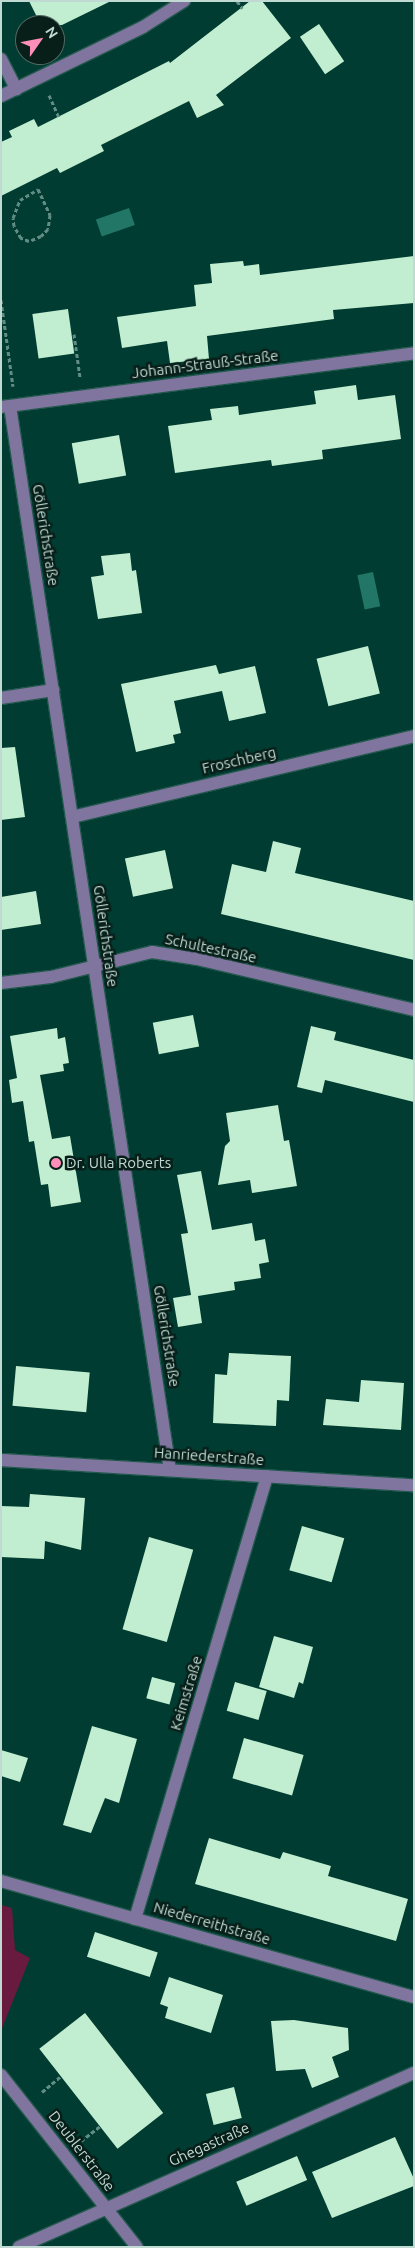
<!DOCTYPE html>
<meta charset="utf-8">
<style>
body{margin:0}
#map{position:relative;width:415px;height:2248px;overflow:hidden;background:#003c31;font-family:Ubuntu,sans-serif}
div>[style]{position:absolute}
.green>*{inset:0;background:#691a3f}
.water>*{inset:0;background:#217665;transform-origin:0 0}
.building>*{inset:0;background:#c1edd0;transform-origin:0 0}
.path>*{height:3px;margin-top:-1.5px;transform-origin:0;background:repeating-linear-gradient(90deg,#628d84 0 4px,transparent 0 6.5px)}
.roads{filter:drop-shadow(1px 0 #23584e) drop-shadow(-1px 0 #23584e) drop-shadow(0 1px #23584e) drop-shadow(0 -1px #23584e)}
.minor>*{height:12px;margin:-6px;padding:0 6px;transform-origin:6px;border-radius:6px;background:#80759e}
.dots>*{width:14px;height:14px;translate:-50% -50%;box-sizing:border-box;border:2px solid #081e19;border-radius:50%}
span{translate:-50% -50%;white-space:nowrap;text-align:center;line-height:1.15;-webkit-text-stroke:5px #081e19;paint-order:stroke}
.street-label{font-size:15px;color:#c0dad3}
.poi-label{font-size:15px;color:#c0dad3}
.left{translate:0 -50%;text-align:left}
.frame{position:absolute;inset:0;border:2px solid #c0dad3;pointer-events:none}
.north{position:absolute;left:15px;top:15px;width:50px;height:50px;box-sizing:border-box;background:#081e19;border:1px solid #526963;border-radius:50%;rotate:57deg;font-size:14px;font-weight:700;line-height:20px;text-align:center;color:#c0dad3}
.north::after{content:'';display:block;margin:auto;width:18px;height:22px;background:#ff8eb9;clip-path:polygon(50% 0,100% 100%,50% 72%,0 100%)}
</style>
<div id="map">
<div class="green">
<i style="clip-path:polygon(1px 1905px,12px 1908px,15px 1950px,30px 1958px,1px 2031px)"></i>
</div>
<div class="water">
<i style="left:129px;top:208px;width:18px;height:35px;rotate:71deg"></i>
<i style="left:373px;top:572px;width:35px;height:16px;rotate:78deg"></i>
</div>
<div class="building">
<i style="clip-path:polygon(29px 1px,111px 1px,62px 25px,41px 25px)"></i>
<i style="clip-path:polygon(250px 1px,262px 1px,291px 38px,216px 95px,224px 105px,197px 118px,189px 101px,101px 145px,104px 151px,60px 173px,57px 168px,1px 196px,1px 142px,12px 137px,9px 131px,34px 119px,38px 127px,169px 61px,170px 63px)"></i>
<i style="left:319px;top:24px;width:45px;height:23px;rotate:56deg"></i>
<i style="clip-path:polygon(414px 256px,414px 303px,333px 310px,334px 319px,207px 336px,209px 359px,170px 363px,167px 341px,122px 348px,117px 317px,196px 306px,194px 285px,212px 283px,210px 264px,243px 261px,244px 266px,259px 264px,260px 275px)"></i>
<i style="left:68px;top:309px;width:45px;height:36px;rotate:82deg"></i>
<i style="clip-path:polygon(356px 385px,358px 400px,395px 395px,401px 439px,322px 450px,323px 459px,272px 466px,271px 460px,175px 473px,168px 426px,212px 420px,210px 409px,238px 406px,239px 415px,316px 404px,314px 391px)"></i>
<i style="left:119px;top:435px;width:41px;height:48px;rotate:80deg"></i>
<i style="clip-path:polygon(130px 553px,132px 571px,136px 570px,142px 613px,98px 619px,91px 577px,104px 575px,101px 556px)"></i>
<i style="left:368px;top:646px;width:49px;height:53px;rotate:76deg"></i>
<i style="clip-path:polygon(216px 665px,219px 674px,255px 666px,266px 713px,229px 721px,222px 691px,174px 701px,181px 733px,173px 735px,175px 743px,136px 752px,121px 684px)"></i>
<i style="clip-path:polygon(15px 747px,25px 817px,1px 820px,1px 748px)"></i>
<i style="clip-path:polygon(273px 841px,301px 848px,295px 873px,414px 901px,414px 960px,221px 914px,232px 864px,266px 872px)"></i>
<i style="left:165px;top:850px;width:39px;height:41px;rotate:78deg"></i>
<i style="clip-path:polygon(36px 891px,41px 924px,1px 930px,1px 897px)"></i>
<i style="left:193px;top:1015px;width:32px;height:41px;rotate:79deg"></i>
<i style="clip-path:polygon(311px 1026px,336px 1032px,334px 1040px,414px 1060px,414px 1102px,325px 1080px,322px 1093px,297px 1087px)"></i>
<i style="clip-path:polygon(57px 1028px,58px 1039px,65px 1037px,69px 1063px,63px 1064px,64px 1071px,40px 1075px,52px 1139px,70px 1136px,81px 1202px,51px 1207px,48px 1184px,41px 1185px,34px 1141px,29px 1142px,23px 1101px,12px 1103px,9px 1080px,17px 1078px,10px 1036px)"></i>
<i style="clip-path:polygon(278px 1105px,284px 1141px,289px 1140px,297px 1186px,252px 1193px,250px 1180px,218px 1185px,225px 1146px,230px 1141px,226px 1113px)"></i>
<i style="clip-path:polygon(201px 1171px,212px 1230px,252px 1223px,255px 1241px,265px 1239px,269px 1262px,259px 1264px,261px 1278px,234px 1282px,235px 1290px,198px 1296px,202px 1323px,178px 1327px,173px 1298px,191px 1295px,181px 1234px,188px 1233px,177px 1175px)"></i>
<i style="clip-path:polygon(229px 1353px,291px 1356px,289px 1401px,277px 1400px,276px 1426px,213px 1423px,215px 1374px,227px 1375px)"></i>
<i style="left:16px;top:1366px;width:74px;height:40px;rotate:5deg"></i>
<i style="clip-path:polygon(361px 1380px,404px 1383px,401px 1430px,323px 1425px,326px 1399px,359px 1402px)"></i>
<i style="clip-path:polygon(30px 1494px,85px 1498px,81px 1550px,45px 1541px,44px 1559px,1px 1557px,1px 1506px,29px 1507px)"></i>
<i style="left:302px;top:1526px;width:44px;height:46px;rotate:16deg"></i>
<i style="left:149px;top:1537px;width:46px;height:96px;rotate:16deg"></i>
<i style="clip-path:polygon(274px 1636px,313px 1647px,303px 1684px,299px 1682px,294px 1698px,259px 1687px)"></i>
<i style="left:152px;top:1677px;width:24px;height:22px;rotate:15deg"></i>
<i style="left:235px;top:1682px;width:33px;height:30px;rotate:16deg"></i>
<i style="clip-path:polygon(92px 1726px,137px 1739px,119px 1803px,105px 1798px,91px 1833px,63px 1825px)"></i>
<i style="left:244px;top:1738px;width:62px;height:42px;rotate:16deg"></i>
<i style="clip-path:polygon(1px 1750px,28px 1758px,20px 1782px,1px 1776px)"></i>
<i style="clip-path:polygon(209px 1838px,280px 1859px,283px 1852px,331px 1866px,328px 1876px,408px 1899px,396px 1941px,195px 1884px)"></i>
<i style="left:95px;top:1932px;width:66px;height:26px;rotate:18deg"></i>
<i style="clip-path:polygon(169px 1977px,223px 1995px,211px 2033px,165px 2018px,168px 2007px,160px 2004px)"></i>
<i style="left:85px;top:2013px;width:127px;height:58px;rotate:52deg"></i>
<i style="clip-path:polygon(294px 2020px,348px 2028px,349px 2050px,332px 2057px,339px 2077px,312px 2088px,305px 2069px,276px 2071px,271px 2021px)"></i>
<i style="left:234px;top:2087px;width:32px;height:29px;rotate:76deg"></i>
<i style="clip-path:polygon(395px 2137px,414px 2179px,414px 2186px,332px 2218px,312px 2172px)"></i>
<i style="left:297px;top:2156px;width:26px;height:66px;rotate:67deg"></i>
</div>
<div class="path">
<i style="left:237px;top:1px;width:9px;rotate:54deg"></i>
<i style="left:49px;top:95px;width:24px;rotate:66deg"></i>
<i style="left:38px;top:189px;width:29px;rotate:65deg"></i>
<i style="left:50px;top:215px;width:14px;rotate:98deg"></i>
<i style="left:48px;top:229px;width:10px;rotate:135deg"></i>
<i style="left:41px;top:236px;width:13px;rotate:157deg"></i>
<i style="left:29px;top:241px;width:9px;rotate:-159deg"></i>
<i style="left:21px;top:238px;width:14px;rotate:-120deg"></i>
<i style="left:14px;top:226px;width:8px;rotate:-97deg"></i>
<i style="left:13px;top:218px;width:19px;rotate:-69deg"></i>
<i style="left:20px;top:200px;width:21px;rotate:-31deg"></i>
<i style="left:1px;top:300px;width:87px;rotate:82.1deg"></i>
<i style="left:74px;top:334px;width:43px;rotate:82.1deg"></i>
<i style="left:42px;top:2092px;width:25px;rotate:-40deg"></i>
<i style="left:81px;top:2141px;width:24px;rotate:-38deg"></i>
</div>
<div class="roads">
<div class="minor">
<i style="left:1px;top:59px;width:34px;rotate:63deg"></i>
<i style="left:1px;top:96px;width:158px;rotate:-25.9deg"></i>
<i style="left:143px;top:27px;width:49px;rotate:-32.4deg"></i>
<i style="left:10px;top:406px;width:1076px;rotate:81.45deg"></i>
<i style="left:1px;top:407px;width:417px;rotate:-7.4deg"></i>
<i style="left:1px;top:698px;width:53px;rotate:-8.7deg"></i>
<i style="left:72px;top:817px;width:351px;rotate:-13.3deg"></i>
<i style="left:1px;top:983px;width:50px;rotate:-6.8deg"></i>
<i style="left:51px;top:977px;width:104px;rotate:-13.9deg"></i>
<i style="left:152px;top:952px;width:46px;rotate:8.8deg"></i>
<i style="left:197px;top:959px;width:223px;rotate:13.2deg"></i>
<i style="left:1px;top:1460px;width:414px;rotate:3.5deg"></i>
<i style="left:1px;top:1881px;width:429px;rotate:15.7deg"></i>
<i style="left:135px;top:1919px;width:462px;rotate:-73.4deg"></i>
<i style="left:1px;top:2075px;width:219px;rotate:51.7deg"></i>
<i style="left:19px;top:2247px;width:432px;rotate:-23.8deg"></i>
</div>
</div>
<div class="dots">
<i style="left:56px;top:1163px;background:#ff8eb9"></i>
</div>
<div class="street-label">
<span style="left:205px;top:364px;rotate:-7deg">Johann-Strauß-Straße</span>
<span style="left:46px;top:535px;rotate:81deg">Göllerichstraße</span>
<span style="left:239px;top:760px;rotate:-13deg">Froschberg</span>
<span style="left:106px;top:936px;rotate:82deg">Göllerichstraße</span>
<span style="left:211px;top:948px;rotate:12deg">Schultestraße</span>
<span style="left:167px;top:1336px;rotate:81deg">Göllerichstraße</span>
<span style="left:209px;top:1456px;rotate:4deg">Hanriederstraße</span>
<span style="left:186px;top:1693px;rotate:-73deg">Keimstraße</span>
<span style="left:212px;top:1923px;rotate:16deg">Niederreithstraße</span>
<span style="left:209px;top:2144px;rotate:-24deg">Ghegastraße</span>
<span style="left:82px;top:2151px;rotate:52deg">Deublerstraße</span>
</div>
<div class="poi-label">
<span class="left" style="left:66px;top:1163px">Dr. Ulla Roberts</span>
</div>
<div class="frame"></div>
<div class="north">N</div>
</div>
